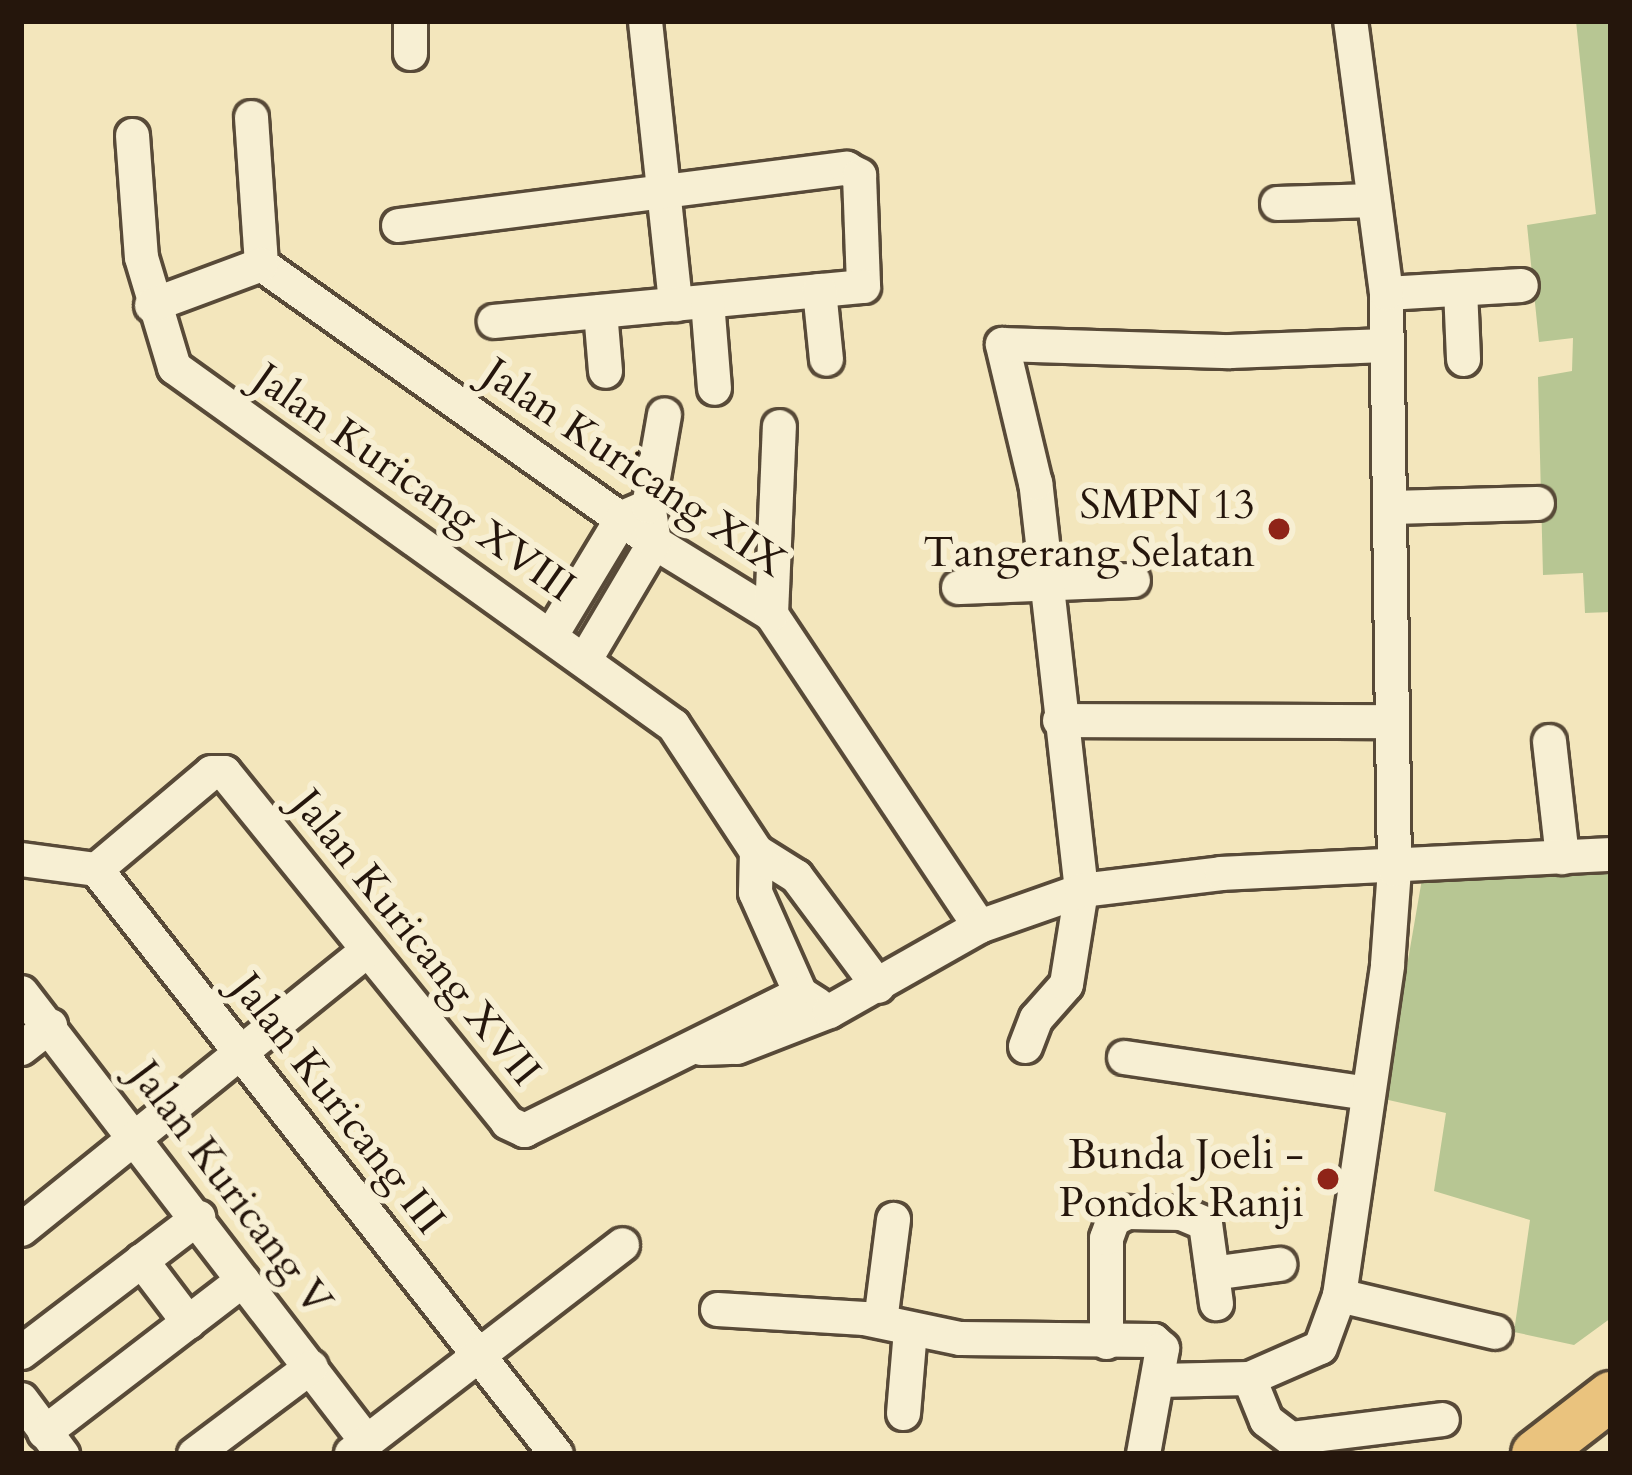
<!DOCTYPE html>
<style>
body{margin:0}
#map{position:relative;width:1632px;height:1475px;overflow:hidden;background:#f3e6bc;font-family:Cardo,serif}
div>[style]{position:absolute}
.green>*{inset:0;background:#b7c693}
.roads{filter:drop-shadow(3px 0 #584a38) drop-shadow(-3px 0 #584a38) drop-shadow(0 3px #584a38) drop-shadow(0 -3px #584a38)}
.minor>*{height:33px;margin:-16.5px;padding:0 16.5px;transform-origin:16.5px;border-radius:16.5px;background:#f7efd3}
.highway>*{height:48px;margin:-24px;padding:0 24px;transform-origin:24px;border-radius:24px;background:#eac37e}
.dots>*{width:33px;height:33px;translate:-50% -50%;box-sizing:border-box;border:6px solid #f7efd3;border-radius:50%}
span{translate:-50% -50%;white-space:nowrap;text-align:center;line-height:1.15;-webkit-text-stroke:12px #f7efd3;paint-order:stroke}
.street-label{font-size:42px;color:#25160c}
.poi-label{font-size:42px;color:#25160c}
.right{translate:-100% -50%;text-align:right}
.frame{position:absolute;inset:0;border:24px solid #25160c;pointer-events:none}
</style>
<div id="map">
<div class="green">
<i style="clip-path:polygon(1576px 21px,1611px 21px,1611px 612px,1585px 613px,1583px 573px,1543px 575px,1538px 377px,1572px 371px,1573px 338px,1539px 342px,1527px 225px,1596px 214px)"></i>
<i style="clip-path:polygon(1611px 867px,1611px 1318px,1574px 1345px,1514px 1332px,1530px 1220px,1434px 1191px,1446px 1113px,1384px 1099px,1422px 879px)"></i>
</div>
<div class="roads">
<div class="minor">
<i style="left:410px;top:21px;width:32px;rotate:90deg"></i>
<i style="left:645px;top:21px;width:285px;rotate:83.9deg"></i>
<i style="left:251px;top:117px;width:147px;rotate:86.1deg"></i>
<i style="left:261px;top:264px;width:481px;rotate:35.3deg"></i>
<i style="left:654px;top:542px;width:137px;rotate:31.6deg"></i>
<i style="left:771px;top:614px;width:375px;rotate:56.3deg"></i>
<i style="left:132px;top:135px;width:122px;rotate:85.8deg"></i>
<i style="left:141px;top:257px;width:115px;rotate:73.3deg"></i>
<i style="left:174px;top:367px;width:614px;rotate:35.66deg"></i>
<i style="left:673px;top:725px;width:151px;rotate:56.6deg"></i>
<i style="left:756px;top:851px;width:47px;rotate:32deg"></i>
<i style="left:796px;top:876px;width:137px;rotate:53.3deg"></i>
<i style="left:1277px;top:203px;width:96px;rotate:-1.8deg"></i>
<i style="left:398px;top:225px;width:452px;rotate:-7.3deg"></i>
<i style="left:846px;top:168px;width:15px;rotate:28deg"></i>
<i style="left:859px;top:175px;width:111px;rotate:87.9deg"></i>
<i style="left:863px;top:286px;width:371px;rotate:174.6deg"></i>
<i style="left:1460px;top:289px;width:70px;rotate:87.5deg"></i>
<i style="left:819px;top:290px;width:69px;rotate:84.2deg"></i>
<i style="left:1386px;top:293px;width:135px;rotate:-3.4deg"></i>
<i style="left:707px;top:301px;width:87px;rotate:85.4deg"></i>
<i style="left:151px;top:305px;width:117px;rotate:-20.4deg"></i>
<i style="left:600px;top:311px;width:60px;rotate:85.2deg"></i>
<i style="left:1390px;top:507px;width:147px;rotate:-1.6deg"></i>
<i style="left:958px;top:587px;width:175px;rotate:-2.3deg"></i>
<i style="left:771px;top:614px;width:188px;rotate:-87.6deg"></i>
<i style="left:552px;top:633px;width:135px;rotate:-58.9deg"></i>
<i style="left:622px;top:517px;width:21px;rotate:-23deg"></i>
<i style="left:586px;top:657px;width:134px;rotate:-59.4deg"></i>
<i style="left:654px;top:542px;width:36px;rotate:-99deg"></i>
<i style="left:648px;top:506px;width:93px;rotate:-80.1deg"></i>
<i style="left:1059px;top:720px;width:330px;rotate:0.2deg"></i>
<i style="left:1549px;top:741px;width:117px;rotate:83.6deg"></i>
<i style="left:756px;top:851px;width:41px;rotate:91.4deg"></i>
<i style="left:755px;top:892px;width:111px;rotate:66deg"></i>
<i style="left:800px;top:993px;width:20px;rotate:33deg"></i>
<i style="left:21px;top:859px;width:76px;rotate:7.6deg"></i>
<i style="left:96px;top:869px;width:744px;rotate:51.82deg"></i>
<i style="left:96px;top:869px;width:150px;rotate:-40.1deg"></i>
<i style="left:211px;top:772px;width:13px"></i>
<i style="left:224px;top:772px;width:450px;rotate:51deg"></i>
<i style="left:507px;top:1122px;width:19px;rotate:25deg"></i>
<i style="left:524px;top:1130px;width:308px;rotate:-26.4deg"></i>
<i style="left:21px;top:992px;width:566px;rotate:52.46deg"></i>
<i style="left:1025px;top:1046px;width:30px;rotate:-69deg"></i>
<i style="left:1036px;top:1018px;width:45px;rotate:-48.6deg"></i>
<i style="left:1066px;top:984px;width:95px;rotate:-80.9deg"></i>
<i style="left:1081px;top:890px;width:410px;rotate:-96.4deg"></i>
<i style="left:1035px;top:483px;width:143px;rotate:-103.4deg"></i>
<i style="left:1002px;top:344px;width:228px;rotate:1.8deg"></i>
<i style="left:1230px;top:351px;width:155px;rotate:-2.2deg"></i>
<i style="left:21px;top:1048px;width:37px;rotate:-38deg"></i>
<i style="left:701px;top:1048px;width:35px;rotate:-2deg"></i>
<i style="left:736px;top:1047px;width:100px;rotate:-21.2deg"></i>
<i style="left:829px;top:1011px;width:172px;rotate:-29.5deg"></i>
<i style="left:979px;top:926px;width:108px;rotate:-19.4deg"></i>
<i style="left:1081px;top:890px;width:141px;rotate:-6.9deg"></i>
<i style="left:1221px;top:873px;width:390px;rotate:-2.8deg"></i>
<i style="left:1124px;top:1057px;width:246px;rotate:8.4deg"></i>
<i style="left:21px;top:1229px;width:443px;rotate:-38.9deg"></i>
<i style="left:141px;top:1260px;width:78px;rotate:52.8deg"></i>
<i style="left:1212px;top:1273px;width:68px;rotate:-7.7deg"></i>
<i style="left:1339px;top:1295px;width:160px;rotate:13.3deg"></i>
<i style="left:717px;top:1309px;width:147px;rotate:3.5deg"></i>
<i style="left:864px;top:1318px;width:98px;rotate:11.8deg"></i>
<i style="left:960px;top:1338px;width:193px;rotate:0.6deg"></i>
<i style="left:1153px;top:1340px;width:12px;rotate:42deg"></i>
<i style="left:1162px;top:1348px;width:108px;rotate:100.2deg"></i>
<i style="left:880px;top:1321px;width:103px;rotate:-82.7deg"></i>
<i style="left:1106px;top:1342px;width:104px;rotate:-90deg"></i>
<i style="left:1106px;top:1238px;width:20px;rotate:-70deg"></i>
<i style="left:1113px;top:1219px;width:16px;rotate:-27deg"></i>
<i style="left:1127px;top:1212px;width:54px;rotate:1.1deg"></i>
<i style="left:1181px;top:1213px;width:26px;rotate:23deg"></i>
<i style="left:1205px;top:1223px;width:81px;rotate:82.2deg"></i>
<i style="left:21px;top:1352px;width:223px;rotate:-37.3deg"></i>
<i style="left:1249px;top:1378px;width:45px;rotate:68deg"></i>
<i style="left:1266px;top:1420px;width:30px;rotate:37deg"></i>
<i style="left:1290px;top:1438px;width:153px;rotate:-7.1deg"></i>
<i style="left:1158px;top:1380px;width:91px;rotate:-1.3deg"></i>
<i style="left:1249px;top:1378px;width:77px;rotate:-23.6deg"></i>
<i style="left:1320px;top:1347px;width:55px;rotate:-69.9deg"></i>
<i style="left:1339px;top:1295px;width:334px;rotate:-81.7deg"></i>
<i style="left:1387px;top:964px;width:95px;rotate:-85.8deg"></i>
<i style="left:1394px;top:869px;width:576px;rotate:-90.8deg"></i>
<i style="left:1386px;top:293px;width:274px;rotate:-97.5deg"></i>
<i style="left:21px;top:1399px;width:69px;rotate:53.3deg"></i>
<i style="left:903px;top:1413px;width:83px;rotate:-85.2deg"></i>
<i style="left:44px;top:1432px;width:250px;rotate:-37.5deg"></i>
<i style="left:351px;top:1453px;width:342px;rotate:-37.6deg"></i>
<i style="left:194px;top:1454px;width:146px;rotate:-36.9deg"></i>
</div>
<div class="highway">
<i style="left:1536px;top:1454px;width:95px;rotate:-37.7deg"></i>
</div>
</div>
<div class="dots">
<i style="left:1279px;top:529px;background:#8f2418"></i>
<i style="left:1328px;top:1179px;background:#8f2418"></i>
</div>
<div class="street-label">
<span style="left:634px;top:468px;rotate:34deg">Jalan Kuricang XIX</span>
<span style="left:414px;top:483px;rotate:35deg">Jalan Kuricang XVIII</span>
<span style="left:416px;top:938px;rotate:51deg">Jalan Kuricang XVII</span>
<span style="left:338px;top:1104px;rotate:52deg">Jalan Kuricang III</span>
<span style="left:231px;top:1188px;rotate:53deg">Jalan Kuricang V</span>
</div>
<div class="poi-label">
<span class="right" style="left:1255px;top:529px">SMPN 13<br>Tangerang Selatan</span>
<span class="right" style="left:1304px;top:1179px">Bunda Joeli -<br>Pondok Ranji</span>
</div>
<div class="frame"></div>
</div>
